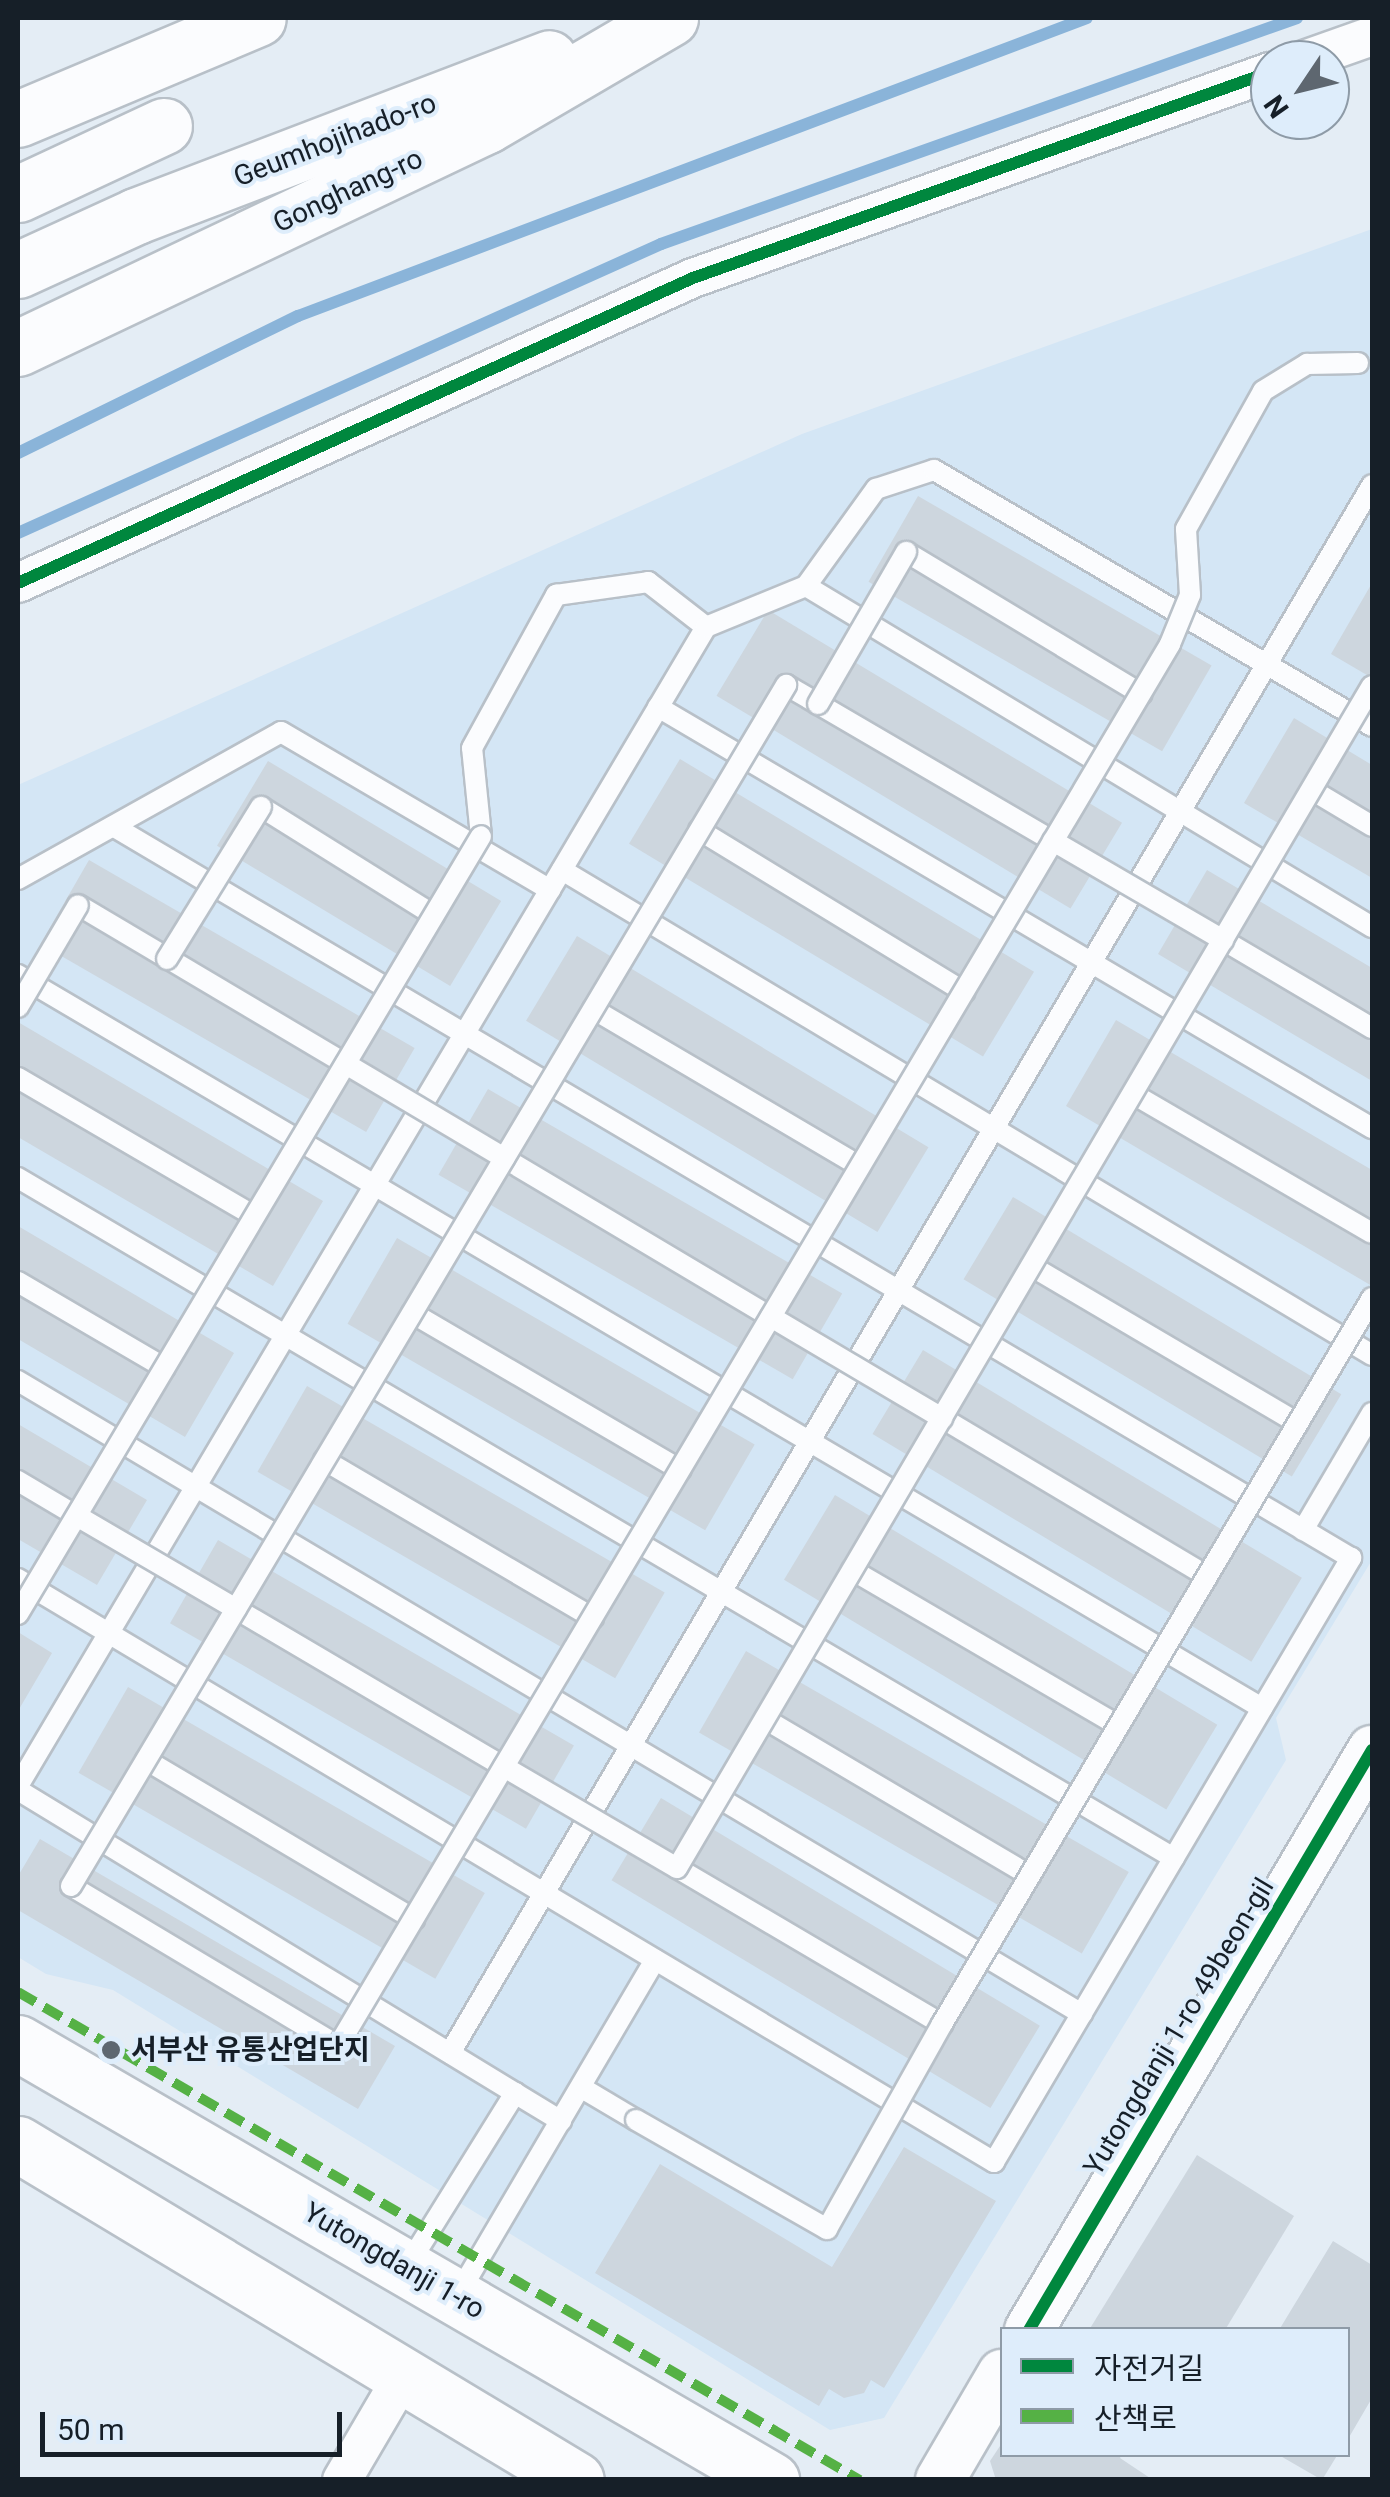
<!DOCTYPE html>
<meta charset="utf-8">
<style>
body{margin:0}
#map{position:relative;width:1390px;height:2497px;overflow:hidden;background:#e4edf5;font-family:Roboto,"Noto Sans KR",sans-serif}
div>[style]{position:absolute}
.built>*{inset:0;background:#d4e6f5}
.stream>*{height:12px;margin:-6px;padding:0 6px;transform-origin:6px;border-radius:6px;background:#8ab4d9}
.building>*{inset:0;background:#cdd6de;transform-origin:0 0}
.roads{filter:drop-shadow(2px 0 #b8c0c8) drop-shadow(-2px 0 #b8c0c8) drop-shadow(0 2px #b8c0c8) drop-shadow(0 -2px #b8c0c8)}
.service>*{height:20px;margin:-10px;padding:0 10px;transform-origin:10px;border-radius:10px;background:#fbfcfe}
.minor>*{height:38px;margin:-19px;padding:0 19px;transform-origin:19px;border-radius:19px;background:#fbfcfe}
.tertiary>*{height:48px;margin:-24px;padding:0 24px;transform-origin:24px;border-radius:24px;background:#fbfcfe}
.secondary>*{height:55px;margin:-27.5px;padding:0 27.5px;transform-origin:27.5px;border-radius:27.5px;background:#fbfcfe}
.bridges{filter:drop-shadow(2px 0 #b8c0c8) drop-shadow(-2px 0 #b8c0c8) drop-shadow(0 2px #b8c0c8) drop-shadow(0 -2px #b8c0c8)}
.service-bridge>*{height:20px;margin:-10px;padding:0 10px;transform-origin:10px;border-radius:10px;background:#fbfcfe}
.quiet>*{height:10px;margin-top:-5px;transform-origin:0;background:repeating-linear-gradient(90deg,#55b145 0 20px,transparent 0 30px)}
.cycleway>*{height:12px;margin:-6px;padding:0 6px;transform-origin:6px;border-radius:6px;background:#00873e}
.dots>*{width:28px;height:28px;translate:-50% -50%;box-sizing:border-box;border:5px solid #deedfb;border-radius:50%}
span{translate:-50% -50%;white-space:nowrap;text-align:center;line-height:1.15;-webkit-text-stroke:8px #deedfb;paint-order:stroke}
.street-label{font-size:28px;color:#161f28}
.poi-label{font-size:28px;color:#161f28;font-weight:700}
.left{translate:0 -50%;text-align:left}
.frame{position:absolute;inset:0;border:20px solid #161f28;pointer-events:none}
.legend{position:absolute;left:1000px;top:2327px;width:350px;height:130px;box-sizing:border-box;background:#deedfb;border:2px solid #8e9ba7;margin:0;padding:12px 18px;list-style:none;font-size:30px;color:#161f28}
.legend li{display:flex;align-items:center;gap:20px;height:50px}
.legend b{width:50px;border:2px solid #8e9ba7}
.north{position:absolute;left:1250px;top:40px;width:100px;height:100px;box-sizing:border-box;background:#deedfb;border:2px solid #8e9ba7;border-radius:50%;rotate:235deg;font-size:28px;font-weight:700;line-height:40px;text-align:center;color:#161f28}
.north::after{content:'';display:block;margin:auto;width:35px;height:45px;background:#5e6770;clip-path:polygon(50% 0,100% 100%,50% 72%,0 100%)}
.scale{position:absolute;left:40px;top:2412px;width:302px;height:45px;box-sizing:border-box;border:5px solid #161f28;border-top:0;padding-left:12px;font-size:30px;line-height:35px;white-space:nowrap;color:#161f28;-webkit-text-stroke:8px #deedfb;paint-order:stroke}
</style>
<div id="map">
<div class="built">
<i style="clip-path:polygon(1372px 229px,1372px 1560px,1276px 1718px,1286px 1760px,884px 2418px,830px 2430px,113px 1990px,46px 1974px,18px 1957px,18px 785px,802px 434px)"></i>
</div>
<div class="stream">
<i style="left:18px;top:453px;width:312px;rotate:-26.1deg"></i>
<i style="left:298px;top:316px;width:843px;rotate:-20.69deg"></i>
<i style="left:18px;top:533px;width:705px;rotate:-24.2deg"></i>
<i style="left:661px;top:244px;width:675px;rotate:-19.56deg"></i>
</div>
<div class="building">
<i style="left:918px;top:496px;width:339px;height:99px;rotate:30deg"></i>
<i style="clip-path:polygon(1372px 583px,1372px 678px,1331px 654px)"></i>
<i style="left:768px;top:610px;width:413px;height:100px;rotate:31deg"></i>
<i style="clip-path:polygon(1294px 718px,1372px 765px,1372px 878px,1244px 803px)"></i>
<i style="left:680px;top:759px;width:413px;height:99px;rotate:31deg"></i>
<i style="left:268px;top:761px;width:272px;height:99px;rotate:31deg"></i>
<i style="left:89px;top:860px;width:376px;height:97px;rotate:30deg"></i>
<i style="clip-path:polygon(1207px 870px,1372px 968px,1372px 1081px,1158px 954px)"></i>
<i style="left:577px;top:936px;width:410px;height:99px;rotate:31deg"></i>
<i style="clip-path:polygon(1116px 1020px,1372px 1170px,1372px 1286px,1066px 1106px)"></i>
<i style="clip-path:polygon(18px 1022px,323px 1201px,273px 1286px,18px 1137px)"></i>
<i style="left:488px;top:1089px;width:409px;height:99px;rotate:30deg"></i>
<i style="left:1013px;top:1197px;width:383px;height:96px;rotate:31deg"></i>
<i style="clip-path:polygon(18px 1226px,234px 1353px,185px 1437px,18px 1339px)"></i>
<i style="left:397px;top:1238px;width:413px;height:99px;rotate:30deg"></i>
<i style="left:923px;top:1350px;width:442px;height:98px;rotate:31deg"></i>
<i style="left:307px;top:1386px;width:413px;height:99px;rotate:30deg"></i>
<i style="clip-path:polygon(18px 1424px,147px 1500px,97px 1585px,18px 1539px)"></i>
<i style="left:835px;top:1495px;width:446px;height:99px;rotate:31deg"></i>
<i style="left:218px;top:1540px;width:411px;height:96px;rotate:30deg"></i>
<i style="clip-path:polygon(18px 1632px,52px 1653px,18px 1711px)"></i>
<i style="left:746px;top:1651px;width:442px;height:94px;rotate:30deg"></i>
<i style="left:128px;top:1687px;width:412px;height:99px;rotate:30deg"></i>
<i style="left:661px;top:1798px;width:442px;height:96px;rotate:31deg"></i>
<i style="clip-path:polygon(40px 1839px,395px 2046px,358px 2109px,18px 1910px,18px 1876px)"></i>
<i style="clip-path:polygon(904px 2147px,996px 2201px,884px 2388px,871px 2380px,864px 2393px,844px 2398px,829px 2389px,819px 2406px,595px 2273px,660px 2164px,832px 2267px)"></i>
<i style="clip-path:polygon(1197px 2155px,1294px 2216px,1225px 2330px,1089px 2330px)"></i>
<i style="clip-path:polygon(1333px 2241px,1372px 2265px,1372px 2398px,1348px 2439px,1348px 2330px,1279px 2330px)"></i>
<i style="clip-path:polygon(1002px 2443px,1002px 2454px,1122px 2454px,1120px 2458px,1153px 2480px,996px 2480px,990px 2461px)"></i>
<i style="clip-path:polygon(1277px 2454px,1338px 2454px,1322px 2480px)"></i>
</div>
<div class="roads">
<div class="service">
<i style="left:906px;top:552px;width:275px;rotate:31.1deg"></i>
<i style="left:806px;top:586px;width:661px;rotate:31.07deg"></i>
<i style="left:786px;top:685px;width:309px;rotate:30.3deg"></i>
<i style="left:658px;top:707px;width:829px;rotate:30.53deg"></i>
<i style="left:1312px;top:790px;width:70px;rotate:31deg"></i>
<i style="left:261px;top:807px;width:204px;rotate:32deg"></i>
<i style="left:699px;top:830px;width:311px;rotate:31.4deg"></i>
<i style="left:481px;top:836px;width:88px;rotate:-95.8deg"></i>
<i style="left:472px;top:748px;width:175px;rotate:-61.2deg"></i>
<i style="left:556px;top:595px;width:93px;rotate:-8deg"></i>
<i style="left:648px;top:582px;width:73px;rotate:37.8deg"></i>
<i style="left:562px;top:870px;width:944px;rotate:30.91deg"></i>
<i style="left:18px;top:879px;width:301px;rotate:-29.2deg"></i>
<i style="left:281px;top:732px;width:312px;rotate:30.4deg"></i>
<i style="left:78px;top:905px;width:312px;rotate:30.7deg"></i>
<i style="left:1223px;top:940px;width:173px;rotate:30.6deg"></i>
<i style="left:18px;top:975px;width:1444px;rotate:30.51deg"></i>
<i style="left:593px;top:1009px;width:310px;rotate:30.5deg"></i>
<i style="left:18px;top:1078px;width:273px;rotate:30.3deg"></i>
<i style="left:1133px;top:1094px;width:276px;rotate:30.2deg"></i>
<i style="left:504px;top:1158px;width:311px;rotate:30.8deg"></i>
<i style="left:18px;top:1178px;width:1341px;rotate:30.47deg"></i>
<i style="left:1031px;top:1266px;width:310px;rotate:30.5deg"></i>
<i style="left:18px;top:1282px;width:170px;rotate:30.3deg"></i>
<i style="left:412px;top:1313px;width:311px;rotate:30.3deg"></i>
<i style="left:18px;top:1381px;width:1238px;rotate:30.75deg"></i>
<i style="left:942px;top:1418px;width:309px;rotate:30.8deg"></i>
<i style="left:324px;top:1460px;width:312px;rotate:30.4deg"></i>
<i style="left:18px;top:1481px;width:69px;rotate:30.7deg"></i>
<i style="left:1303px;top:1530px;width:136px;rotate:-59.5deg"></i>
<i style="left:852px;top:1570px;width:309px;rotate:30.3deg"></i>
<i style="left:18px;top:1579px;width:1137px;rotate:30.85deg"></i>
<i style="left:994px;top:2162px;width:702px;rotate:-59.41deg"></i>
<i style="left:1351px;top:1558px;width:1438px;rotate:-149.41deg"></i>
<i style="left:236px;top:1609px;width:311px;rotate:30.5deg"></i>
<i style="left:765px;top:1719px;width:308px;rotate:30.6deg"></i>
<i style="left:146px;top:1760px;width:312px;rotate:30.7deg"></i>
<i style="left:18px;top:1786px;width:1348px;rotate:-59.31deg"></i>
<i style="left:706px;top:627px;width:108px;rotate:-22.3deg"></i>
<i style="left:806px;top:586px;width:120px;rotate:-54.2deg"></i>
<i style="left:876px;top:489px;width:61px;rotate:-18.1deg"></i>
<i style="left:934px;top:470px;width:507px;rotate:30.31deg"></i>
<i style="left:18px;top:1790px;width:636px;rotate:31.37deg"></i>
<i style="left:677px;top:1868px;width:308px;rotate:30.5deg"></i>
<i style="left:71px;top:1886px;width:311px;rotate:30.9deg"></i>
<i style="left:450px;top:2053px;width:1819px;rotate:-59.54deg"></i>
<i style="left:582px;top:2088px;width:63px;rotate:30.7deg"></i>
<i style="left:408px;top:2265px;width:203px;rotate:-58.1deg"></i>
<i style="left:457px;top:2296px;width:390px;rotate:-59.5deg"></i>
</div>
<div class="minor">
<i style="left:1304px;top:60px;width:72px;rotate:-19.4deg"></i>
<i style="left:18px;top:583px;width:741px;rotate:-24.32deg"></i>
<i style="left:693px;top:278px;width:613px;rotate:-19.65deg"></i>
<i style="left:342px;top:2480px;width:121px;rotate:-59.6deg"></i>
</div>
<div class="tertiary">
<i style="left:1029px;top:2330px;width:674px;rotate:-59.4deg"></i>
<i style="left:940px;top:2480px;width:123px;rotate:-59.7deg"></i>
</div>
<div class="secondary">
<i style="left:18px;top:119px;width:260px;rotate:-22.8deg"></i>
<i style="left:18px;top:194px;width:161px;rotate:-25deg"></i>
<i style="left:18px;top:270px;width:130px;rotate:-24.6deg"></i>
<i style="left:136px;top:216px;width:442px;rotate:-20.9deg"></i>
<i style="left:18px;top:348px;width:519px;rotate:-25.43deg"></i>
<i style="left:487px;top:125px;width:212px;rotate:-30.3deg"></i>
<i style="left:18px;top:2043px;width:871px;rotate:30.13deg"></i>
<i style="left:18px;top:2144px;width:651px;rotate:31.05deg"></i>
</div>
</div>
<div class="bridges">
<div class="service-bridge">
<i style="left:818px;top:704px;width:176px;rotate:-59.9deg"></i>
<i style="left:1053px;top:841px;width:197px;rotate:30.2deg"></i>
<i style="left:167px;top:959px;width:179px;rotate:-58.3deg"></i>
<i style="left:18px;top:1007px;width:118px;rotate:-59.5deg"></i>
<i style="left:346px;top:1064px;width:184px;rotate:30.7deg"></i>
<i style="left:771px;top:1317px;width:199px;rotate:30.6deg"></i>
<i style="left:77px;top:1516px;width:184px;rotate:30.3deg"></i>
<i style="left:18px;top:1614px;width:905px;rotate:-59.24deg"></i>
<i style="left:504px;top:1767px;width:200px;rotate:30.3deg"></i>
<i style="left:677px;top:1868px;width:1371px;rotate:-59.55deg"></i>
<i style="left:71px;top:1886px;width:1398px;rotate:-59.23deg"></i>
<i style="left:338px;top:2046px;width:1630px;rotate:-59.31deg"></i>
<i style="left:1170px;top:644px;width:53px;rotate:-67.8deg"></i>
<i style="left:1190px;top:595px;width:66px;rotate:-93.5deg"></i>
<i style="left:1186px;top:529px;width:158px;rotate:-60.8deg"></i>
<i style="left:1263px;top:391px;width:52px;rotate:-31.5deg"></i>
<i style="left:1307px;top:364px;width:51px;rotate:-1.1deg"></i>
<i style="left:636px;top:2120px;width:220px;rotate:29.7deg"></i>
<i style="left:827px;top:2229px;width:235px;rotate:-60.7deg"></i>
<i style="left:942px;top:2024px;width:844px;rotate:-59.36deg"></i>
</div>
</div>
<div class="quiet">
<i style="left:18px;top:1992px;width:973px;rotate:30.1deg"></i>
</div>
<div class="cycleway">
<i style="left:18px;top:583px;width:741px;rotate:-24.32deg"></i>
<i style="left:693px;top:278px;width:613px;rotate:-19.65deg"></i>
<i style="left:1029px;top:2330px;width:674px;rotate:-59.4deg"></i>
</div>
<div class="dots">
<i style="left:111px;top:2050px;background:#5e6770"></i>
</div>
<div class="street-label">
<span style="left:335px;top:140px;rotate:-21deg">Geumhojihado-ro</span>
<span style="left:348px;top:191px;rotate:-25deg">Gonghang-ro</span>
<span style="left:1179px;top:2027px;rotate:-59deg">Yutongdanji 1-ro 49beon-gil</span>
<span style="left:394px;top:2261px;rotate:30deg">Yutongdanji 1-ro</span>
</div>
<div class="poi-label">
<span class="left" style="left:131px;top:2050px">서부산 유통산업단지</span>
</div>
<div class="frame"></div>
<ul class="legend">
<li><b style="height:12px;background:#00873e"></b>자전거길</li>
<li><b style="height:12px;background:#55b145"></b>산책로</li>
</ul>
<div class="north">N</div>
<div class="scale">50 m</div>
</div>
